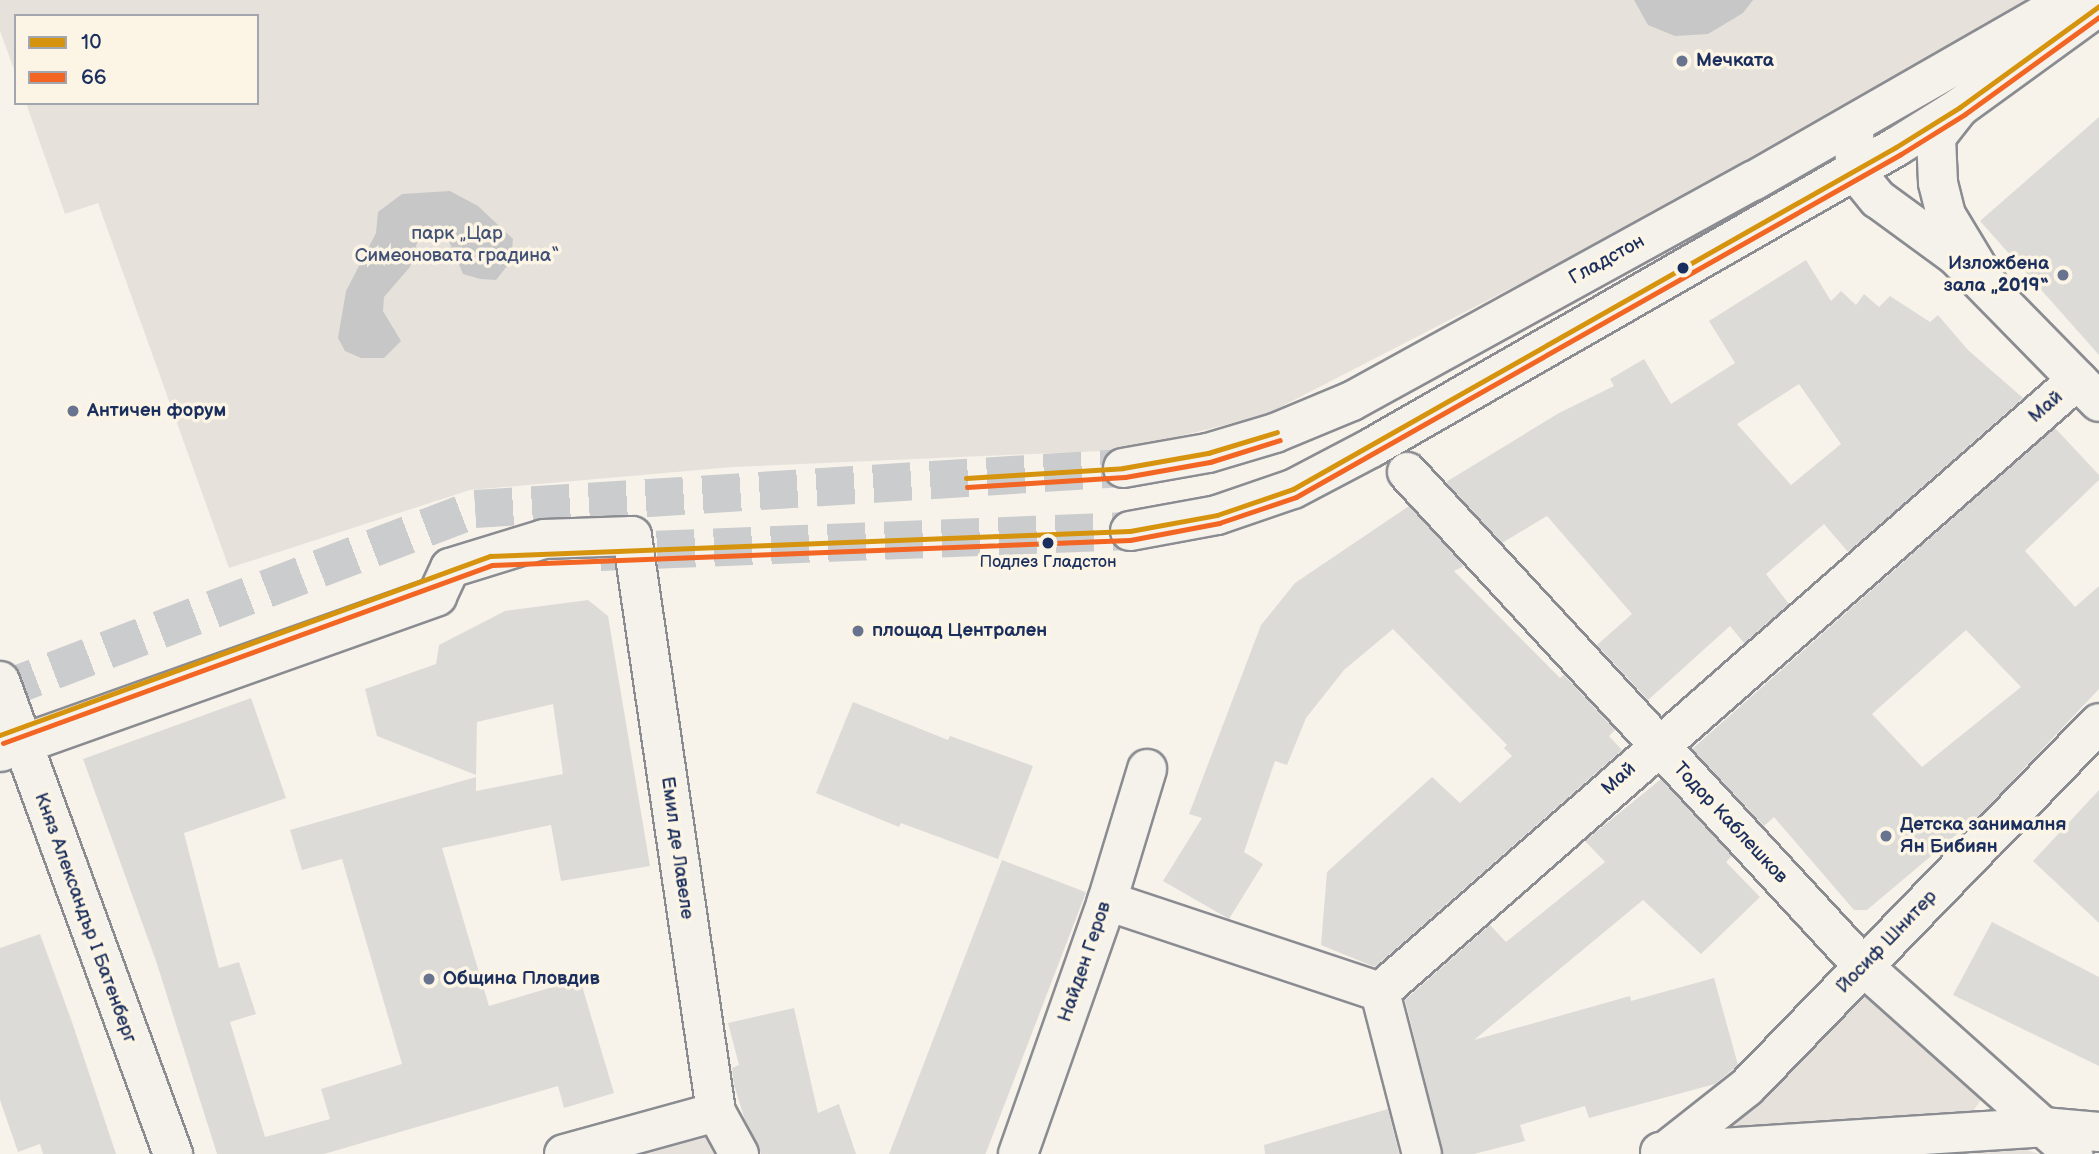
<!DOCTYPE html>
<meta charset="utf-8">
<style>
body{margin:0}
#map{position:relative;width:2099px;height:1154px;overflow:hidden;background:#f7f3ea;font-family:"Balsamiq Sans",sans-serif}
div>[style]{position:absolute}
.green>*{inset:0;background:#e6e2db}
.water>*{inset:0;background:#c7c7c7}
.building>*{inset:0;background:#dddbd7;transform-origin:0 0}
.major-tunnel>*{height:38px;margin-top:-19px;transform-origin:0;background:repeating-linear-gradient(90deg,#cbccce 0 38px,transparent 0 57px)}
.roads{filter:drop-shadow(2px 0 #8a8c91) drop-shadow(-2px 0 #8a8c91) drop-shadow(0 2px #8a8c91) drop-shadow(0 -2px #8a8c91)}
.minor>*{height:38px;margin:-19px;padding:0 19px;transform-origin:19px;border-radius:19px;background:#f5f2ec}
.major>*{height:38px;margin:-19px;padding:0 19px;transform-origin:19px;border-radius:19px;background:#f5f2ec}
.bus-1>*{height:5px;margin:-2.5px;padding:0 2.5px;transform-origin:2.5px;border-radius:2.5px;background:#d6940e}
.bus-2>*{height:5px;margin:-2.5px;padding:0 2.5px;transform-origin:2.5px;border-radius:2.5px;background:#f26522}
.dots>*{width:19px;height:19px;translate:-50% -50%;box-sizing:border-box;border:4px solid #fcf5e5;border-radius:50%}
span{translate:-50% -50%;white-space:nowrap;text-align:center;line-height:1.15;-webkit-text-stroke:7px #fcf5e5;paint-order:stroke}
.bus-label{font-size:17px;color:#1b2f5e}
.poi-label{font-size:19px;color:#1b2f5e;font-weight:700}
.left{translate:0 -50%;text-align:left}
.right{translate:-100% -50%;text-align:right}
.park-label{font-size:19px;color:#425176}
.street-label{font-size:19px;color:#1b2f5e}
.legend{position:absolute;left:14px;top:14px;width:245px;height:91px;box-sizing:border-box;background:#fcf5e5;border:2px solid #a2a6af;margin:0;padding:9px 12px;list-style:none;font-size:21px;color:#1b2f5e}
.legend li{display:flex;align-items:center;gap:14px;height:35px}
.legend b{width:35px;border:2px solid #a2a6af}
</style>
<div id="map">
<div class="green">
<i style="clip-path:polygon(0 0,2041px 0,1694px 194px,1265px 415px,1124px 450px,733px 467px,470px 490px,229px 568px,98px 203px,65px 214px,26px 103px,257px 103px,257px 16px,16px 16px,16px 75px,0 31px)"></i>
<i style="clip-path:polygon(1863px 966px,1993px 1082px,1959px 1132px,2040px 1154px,1846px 1154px,1673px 1146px)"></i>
<i style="clip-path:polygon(704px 1121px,723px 1154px,619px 1154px)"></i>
</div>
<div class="water">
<i style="clip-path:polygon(1634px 0,1753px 0,1743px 13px,1708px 34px,1675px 36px,1648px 25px)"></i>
<i style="clip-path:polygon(450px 191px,478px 206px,513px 239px,511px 261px,496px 280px,480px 279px,463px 274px,449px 241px,434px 229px,419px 236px,410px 267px,384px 297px,383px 311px,401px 341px,384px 358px,361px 358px,345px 351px,338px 338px,346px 291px,376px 233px,378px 212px,402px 194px)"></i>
</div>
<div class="building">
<i style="clip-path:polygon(2099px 117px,2099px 355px,1980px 221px)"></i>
<i style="clip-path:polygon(evenodd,1806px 260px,1831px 301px,1841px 291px,1856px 305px,1864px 294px,1879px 307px,1890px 296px,1930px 322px,1938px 315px,1968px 350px,2023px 398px,1848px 552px,1824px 524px,1766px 574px,1789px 604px,1744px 643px,1730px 626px,1648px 700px,1597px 645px,1632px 614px,1547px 516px,1502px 543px,1446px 482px,1559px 413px,1614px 386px,1610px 379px,1644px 359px,1671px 404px,1735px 363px,1709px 321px,1806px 260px,1799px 384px,1841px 444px,1791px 485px,1737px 424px,1799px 384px)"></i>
<i style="clip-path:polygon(evenodd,2055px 428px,2099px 475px,2099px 480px,2025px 551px,2075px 607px,2099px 586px,2099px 689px,1981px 814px,1867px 910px,1854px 910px,1774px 817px,1764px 826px,1692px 749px,2055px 428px,1966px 630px,2021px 687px,1922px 767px,1872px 714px,1966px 630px)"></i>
<i style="clip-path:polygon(1409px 506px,1464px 566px,1454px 571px,1560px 678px,1564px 675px,1615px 730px,1609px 736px,1622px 750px,1375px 967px,1321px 945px,1327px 872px,1432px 777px,1460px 803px,1512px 756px,1504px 748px,1507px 745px,1393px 629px,1344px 670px,1306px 718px,1287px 765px,1275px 761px,1244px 852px,1263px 864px,1229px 919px,1163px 881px,1202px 818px,1189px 814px,1261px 625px,1295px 583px)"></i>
<i style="clip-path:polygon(588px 600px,608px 616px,650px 866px,561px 881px,551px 825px,442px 848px,489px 1006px,580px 979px,614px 1093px,564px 1108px,558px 1086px,324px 1154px,217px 1154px,156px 961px,83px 759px,251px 698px,286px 798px,184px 833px,219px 968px,239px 962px,256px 1014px,230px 1022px,265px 1137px,330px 1119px,321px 1089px,402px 1064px,342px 859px,302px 870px,290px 830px,476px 777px,476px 791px,563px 774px,553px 704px,477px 722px,476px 775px,377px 736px,365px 689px,436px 664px,439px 645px,505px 611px)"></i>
<i style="clip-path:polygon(853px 702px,948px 740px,950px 736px,1033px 766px,998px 859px,901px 823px,899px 827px,816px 793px)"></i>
<i style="clip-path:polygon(1661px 779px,1732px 856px,1726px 862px,1760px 897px,1701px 954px,1643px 900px,1474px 1040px,1630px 996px,1631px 1001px,1714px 978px,1738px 1065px,1715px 1084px,1589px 1118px,1585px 1106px,1520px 1125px,1525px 1141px,1474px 1154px,1443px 1154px,1405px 1000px,1490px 925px,1506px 942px,1605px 862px,1585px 841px)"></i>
<i style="clip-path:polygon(2099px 790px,2099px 923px,2033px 861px)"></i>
<i style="left:1002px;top:860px;width:90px;height:316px;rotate:21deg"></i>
<i style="clip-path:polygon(1992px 922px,2099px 977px,2099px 1066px,1953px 995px)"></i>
<i style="clip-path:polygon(40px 934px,72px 1022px,116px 1154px,43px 1154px,40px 1144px,18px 1152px,0 1100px,0 948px)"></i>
<i style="clip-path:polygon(794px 1008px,818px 1113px,839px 1104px,856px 1154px,761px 1154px,744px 1117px,734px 1085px,732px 1068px,739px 1065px,728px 1023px)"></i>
<i style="clip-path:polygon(1388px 1109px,1399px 1154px,1265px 1154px,1264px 1145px)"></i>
</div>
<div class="major-tunnel">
<i style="left:600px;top:552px;width:530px;rotate:-2.27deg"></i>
<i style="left:0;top:691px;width:509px;rotate:-20.96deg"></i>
<i style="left:475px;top:509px;width:649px;rotate:-3.62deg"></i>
</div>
<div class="roads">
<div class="minor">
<i style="left:1854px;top:124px;width:47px;rotate:88.8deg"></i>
<i style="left:1855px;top:171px;width:36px;rotate:51deg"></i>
<i style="left:1878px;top:199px;width:97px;rotate:36.2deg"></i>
<i style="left:1956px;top:256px;width:204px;rotate:45.6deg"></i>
<i style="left:1407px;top:472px;width:672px;rotate:47.29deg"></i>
<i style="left:1863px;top:966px;width:282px;rotate:41.8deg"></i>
<i style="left:0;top:681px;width:504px;rotate:69.91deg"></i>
<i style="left:0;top:752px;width:464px;rotate:-19.6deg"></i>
<i style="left:437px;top:596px;width:31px;rotate:-65deg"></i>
<i style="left:450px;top:568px;width:98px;rotate:-17.1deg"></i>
<i style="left:544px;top:539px;width:88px;rotate:-2deg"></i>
<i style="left:632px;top:536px;width:582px;rotate:81.7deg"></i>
<i style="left:716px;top:1112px;width:48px;rotate:61.3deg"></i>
<i style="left:1107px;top:901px;width:288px;rotate:18.4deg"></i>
<i style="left:1380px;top:992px;width:928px;rotate:-41.28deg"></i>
<i style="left:1380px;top:992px;width:167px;rotate:75.5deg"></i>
<i style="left:1666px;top:1151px;width:103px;rotate:-38.3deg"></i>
<i style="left:1747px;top:1087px;width:506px;rotate:-45.96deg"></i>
<i style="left:1660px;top:1152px;width:384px;rotate:-3.7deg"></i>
<i style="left:2043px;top:1127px;width:56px;rotate:5.1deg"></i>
<i style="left:564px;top:1154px;width:158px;rotate:-15.4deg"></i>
<i style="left:1018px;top:1154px;width:268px;rotate:-70.6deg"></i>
<i style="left:1107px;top:901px;width:138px;rotate:-73.1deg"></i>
</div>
<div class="major">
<i style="left:1958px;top:109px;width:36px;rotate:128deg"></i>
<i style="left:1936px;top:137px;width:46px;rotate:87.5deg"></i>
<i style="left:1938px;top:183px;width:33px;rotate:76deg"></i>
<i style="left:1946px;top:215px;width:85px;rotate:58.9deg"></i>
<i style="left:1123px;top:468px;width:86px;rotate:-10deg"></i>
<i style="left:1208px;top:453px;width:70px;rotate:-16.6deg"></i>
<i style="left:1275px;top:433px;width:83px;rotate:-22.6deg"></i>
<i style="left:1352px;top:401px;width:457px;rotate:-28.8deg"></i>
<i style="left:1753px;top:181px;width:364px;rotate:-29.8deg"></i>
<i style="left:1130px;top:531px;width:88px;rotate:-10.4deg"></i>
<i style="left:1217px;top:515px;width:80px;rotate:-18.9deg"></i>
<i style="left:1293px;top:489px;width:88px;rotate:-27.7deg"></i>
<i style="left:1371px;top:448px;width:605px;rotate:-29.83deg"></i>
<i style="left:1896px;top:147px;width:75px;rotate:-32deg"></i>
<i style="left:1960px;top:107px;width:172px;rotate:-36deg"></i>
</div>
</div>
<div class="bus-1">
<i style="left:966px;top:478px;width:157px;rotate:-3.6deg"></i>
<i style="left:1123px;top:468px;width:86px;rotate:-10deg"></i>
<i style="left:1208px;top:453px;width:72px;rotate:-16.9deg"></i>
<i style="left:0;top:735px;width:522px;rotate:-20.07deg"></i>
<i style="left:490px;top:556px;width:640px;rotate:-2.24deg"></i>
<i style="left:1130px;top:531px;width:88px;rotate:-10.4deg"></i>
<i style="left:1217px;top:515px;width:80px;rotate:-18.9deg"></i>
<i style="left:1293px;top:489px;width:693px;rotate:-29.56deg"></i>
<i style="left:1896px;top:147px;width:75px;rotate:-32deg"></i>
<i style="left:1960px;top:107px;width:172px;rotate:-36deg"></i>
</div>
<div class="bus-2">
<i style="left:967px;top:487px;width:158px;rotate:-3.6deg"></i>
<i style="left:1125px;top:477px;width:86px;rotate:-10deg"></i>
<i style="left:1210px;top:462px;width:73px;rotate:-17.4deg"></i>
<i style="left:3px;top:743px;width:520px;rotate:-20deg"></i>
<i style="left:492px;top:565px;width:638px;rotate:-2.24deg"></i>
<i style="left:1130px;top:540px;width:91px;rotate:-10.8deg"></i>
<i style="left:1219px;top:523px;width:81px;rotate:-18.7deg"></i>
<i style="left:1296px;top:497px;width:695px;rotate:-29.55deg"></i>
<i style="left:1901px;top:154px;width:75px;rotate:-32deg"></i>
<i style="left:1965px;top:114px;width:165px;rotate:-35.9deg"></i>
</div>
<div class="dots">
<i style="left:1682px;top:61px;background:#68748f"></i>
<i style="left:1683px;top:268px;background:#1b2f5e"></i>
<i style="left:2063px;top:275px;background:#68748f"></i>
<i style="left:73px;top:411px;background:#68748f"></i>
<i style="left:1048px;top:543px;background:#1b2f5e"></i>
<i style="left:858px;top:631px;background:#68748f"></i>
<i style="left:1886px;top:836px;background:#68748f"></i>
<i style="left:429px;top:979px;background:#68748f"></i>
</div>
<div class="bus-label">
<span style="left:1048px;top:563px">Подлез Гладстон</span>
</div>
<div class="poi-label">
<span class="left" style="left:1696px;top:61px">Мечката</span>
<span class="right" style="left:2049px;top:275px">Изложбена<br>зала „2019“</span>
<span class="left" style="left:87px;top:411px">Античен форум</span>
<span class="left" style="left:872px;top:631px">площад Централен</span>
<span class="left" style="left:1900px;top:836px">Детска занималня<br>Ян Бибиян</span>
<span class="left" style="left:443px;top:979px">Община Пловдив</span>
</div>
<div class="park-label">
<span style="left:457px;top:245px">парк „Цар<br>Симеоновата градина“</span>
</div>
<div class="street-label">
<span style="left:1607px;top:260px;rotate:-29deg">Гладстон</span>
<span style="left:2046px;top:407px;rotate:-41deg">Май</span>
<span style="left:1619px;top:779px;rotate:-42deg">Май</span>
<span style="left:1730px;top:823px;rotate:47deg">Тодор Каблешков</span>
<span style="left:677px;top:848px;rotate:82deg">Емил де Лавеле</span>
<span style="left:85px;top:918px;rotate:70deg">Княз Александър I Батенберг</span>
<span style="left:1887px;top:942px;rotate:-46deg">Йосиф Шнитер</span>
<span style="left:1085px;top:962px;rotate:-71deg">Найден Геров</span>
</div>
<ul class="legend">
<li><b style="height:9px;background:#d6940e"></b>10</li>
<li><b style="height:9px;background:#f26522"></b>66</li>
</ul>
</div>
